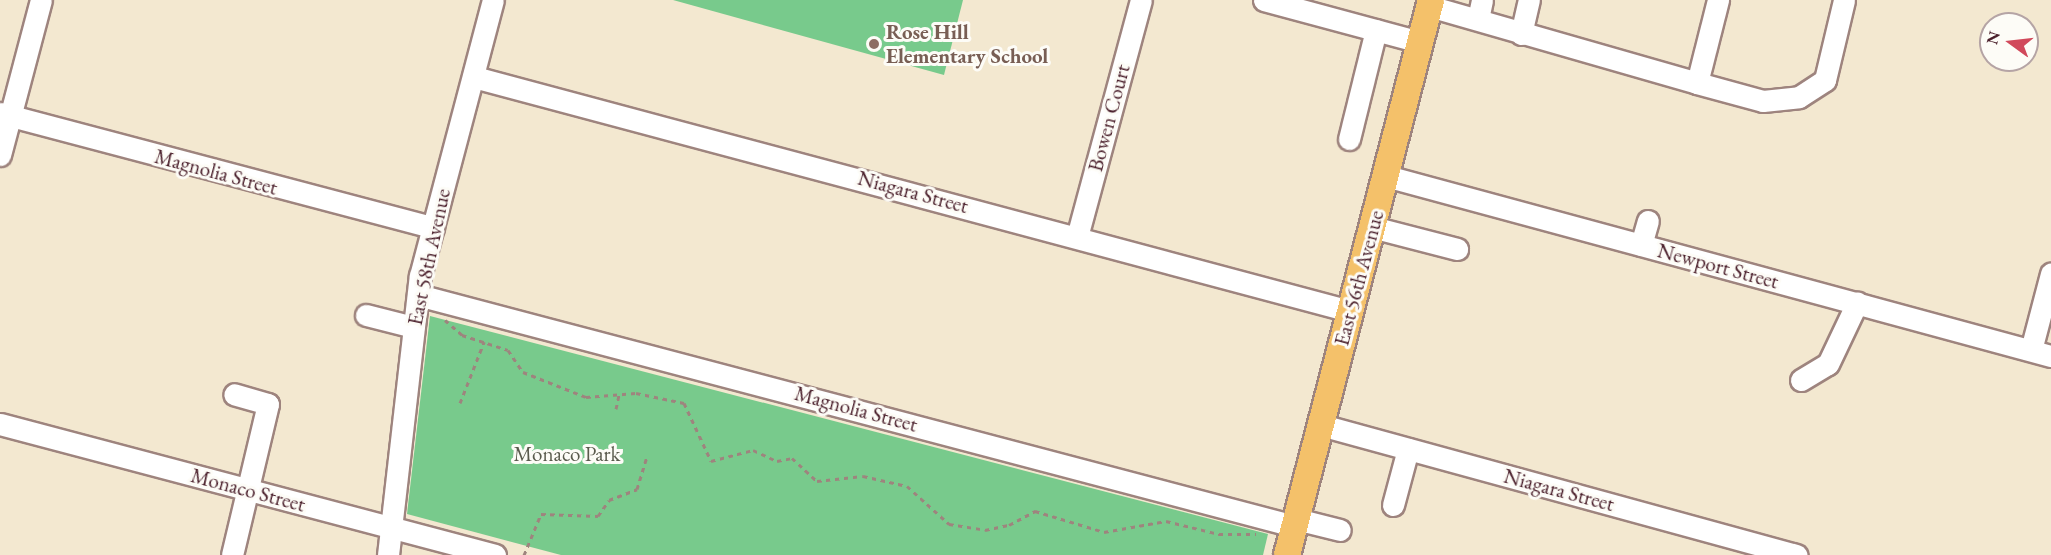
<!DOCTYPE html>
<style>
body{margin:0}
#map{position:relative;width:2051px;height:555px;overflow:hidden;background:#f3e8d0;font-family:"EB Garamond",serif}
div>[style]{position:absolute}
.green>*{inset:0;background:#78ca8c}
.path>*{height:3px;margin-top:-1.5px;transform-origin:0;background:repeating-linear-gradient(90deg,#9e847e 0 4.5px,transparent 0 9px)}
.roads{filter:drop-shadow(2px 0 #9e847e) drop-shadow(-2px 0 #9e847e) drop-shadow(0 2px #9e847e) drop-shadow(0 -2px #9e847e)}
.minor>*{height:21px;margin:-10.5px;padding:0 10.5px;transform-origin:10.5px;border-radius:10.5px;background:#fff}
.major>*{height:26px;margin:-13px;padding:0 13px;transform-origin:13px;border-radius:13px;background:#f4c16a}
.dots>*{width:16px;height:16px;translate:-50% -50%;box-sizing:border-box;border:3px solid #fdfcf7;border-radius:50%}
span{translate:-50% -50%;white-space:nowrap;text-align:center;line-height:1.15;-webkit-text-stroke:6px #fdfcf7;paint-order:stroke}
.education-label{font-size:21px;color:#785e54;font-weight:700}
.left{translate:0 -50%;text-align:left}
.street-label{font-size:21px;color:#4a1f2b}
.park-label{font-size:21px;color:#5a5b4d}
.north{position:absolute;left:1979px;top:12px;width:60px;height:60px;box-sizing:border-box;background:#fdfcf7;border:2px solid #b5a4a5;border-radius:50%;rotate:285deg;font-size:16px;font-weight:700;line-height:24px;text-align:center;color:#4a1f2b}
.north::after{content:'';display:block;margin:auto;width:21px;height:27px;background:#d1495b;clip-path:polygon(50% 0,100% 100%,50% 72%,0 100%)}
</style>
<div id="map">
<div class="green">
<i style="clip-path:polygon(673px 0,963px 0,944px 75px)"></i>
<i style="clip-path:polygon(430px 316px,1268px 534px,1263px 555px,561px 555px,407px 514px)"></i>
</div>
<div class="path">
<i style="left:445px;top:320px;width:23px;rotate:41deg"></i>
<i style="left:462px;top:335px;width:48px;rotate:18.1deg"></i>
<i style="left:508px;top:350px;width:27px;rotate:56deg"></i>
<i style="left:523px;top:372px;width:68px;rotate:21.6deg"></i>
<i style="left:586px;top:397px;width:50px;rotate:-4.6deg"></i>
<i style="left:636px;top:393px;width:49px;rotate:11.8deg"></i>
<i style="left:684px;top:403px;width:64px;rotate:65deg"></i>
<i style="left:711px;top:461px;width:43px;rotate:-14.7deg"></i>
<i style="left:753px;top:450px;width:26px;rotate:25deg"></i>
<i style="left:777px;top:461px;width:15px;rotate:-11deg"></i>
<i style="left:792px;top:458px;width:34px;rotate:43deg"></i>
<i style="left:817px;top:481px;width:46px;rotate:-6.2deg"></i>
<i style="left:863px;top:476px;width:45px;rotate:12.8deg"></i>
<i style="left:907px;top:486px;width:57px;rotate:42.1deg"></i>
<i style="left:949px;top:524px;width:36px;rotate:9deg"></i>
<i style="left:985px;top:530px;width:25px;rotate:-12deg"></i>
<i style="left:1009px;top:525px;width:30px;rotate:-28deg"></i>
<i style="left:1035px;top:511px;width:72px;rotate:16.9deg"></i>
<i style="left:1104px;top:532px;width:63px;rotate:-10.1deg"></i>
<i style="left:1166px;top:521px;width:55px;rotate:13.8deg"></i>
<i style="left:1219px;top:534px;width:37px"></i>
<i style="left:460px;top:403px;width:66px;rotate:-68.5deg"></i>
<i style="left:616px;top:409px;width:14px;rotate:-78deg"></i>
<i style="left:524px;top:555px;width:44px;rotate:-67.5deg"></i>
<i style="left:541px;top:514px;width:57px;rotate:2deg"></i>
<i style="left:598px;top:516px;width:19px;rotate:-55deg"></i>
<i style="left:609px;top:500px;width:30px;rotate:-21deg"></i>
<i style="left:637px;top:489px;width:34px;rotate:-73deg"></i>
</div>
<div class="roads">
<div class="minor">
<i style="left:1264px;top:0;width:162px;rotate:15.1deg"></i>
<i style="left:1429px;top:6px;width:279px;rotate:16deg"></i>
<i style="left:1697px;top:83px;width:86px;rotate:-75.8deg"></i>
<i style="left:1478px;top:19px;width:19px;rotate:-78deg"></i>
<i style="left:1521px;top:34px;width:35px;rotate:-77deg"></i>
<i style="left:474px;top:77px;width:907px;rotate:14.96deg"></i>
<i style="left:1697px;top:83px;width:68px;rotate:15.3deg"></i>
<i style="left:1763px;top:101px;width:36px;rotate:-6deg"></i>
<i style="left:1799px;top:97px;width:31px;rotate:-33deg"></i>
<i style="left:1825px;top:80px;width:82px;rotate:-76.6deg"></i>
<i style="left:0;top:113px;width:448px;rotate:14.8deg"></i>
<i style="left:1349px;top:139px;width:112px;rotate:-76.1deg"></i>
<i style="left:0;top:155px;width:160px;rotate:-75.2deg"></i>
<i style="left:1386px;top:176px;width:689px;rotate:15.15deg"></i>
<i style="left:1372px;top:227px;width:88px;rotate:14.5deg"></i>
<i style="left:1077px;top:237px;width:245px;rotate:-74.9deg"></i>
<i style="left:1641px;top:245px;width:25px;rotate:-74deg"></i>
<i style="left:418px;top:295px;width:906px;rotate:14.77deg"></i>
<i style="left:366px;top:315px;width:49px;rotate:14.3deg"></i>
<i style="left:2031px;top:350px;width:79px;rotate:-75.3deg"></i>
<i style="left:1801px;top:380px;width:31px;rotate:-31deg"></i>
<i style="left:1828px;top:364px;width:68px;rotate:-64.6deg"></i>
<i style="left:0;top:424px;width:512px;rotate:14.82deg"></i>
<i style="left:1321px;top:425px;width:493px;rotate:15.3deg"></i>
<i style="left:1393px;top:505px;width:58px;rotate:-75deg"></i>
<i style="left:1296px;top:519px;width:45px;rotate:14deg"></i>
<i style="left:232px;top:555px;width:155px;rotate:-76.6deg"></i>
<i style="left:268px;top:404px;width:35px;rotate:-164deg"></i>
<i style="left:388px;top:555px;width:281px;rotate:-83.5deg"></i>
<i style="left:420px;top:276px;width:285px;rotate:-75.2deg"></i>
</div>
<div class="major">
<i style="left:1287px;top:555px;width:573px;rotate:-75.45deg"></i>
</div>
</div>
<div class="dots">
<i style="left:874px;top:44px;background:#8d6e63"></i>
</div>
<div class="education-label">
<span class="left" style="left:886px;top:44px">Rose Hill<br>Elementary School</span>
</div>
<div class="street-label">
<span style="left:1109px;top:118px;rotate:-75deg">Bowen Court</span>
<span style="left:216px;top:172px;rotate:15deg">Magnolia Street</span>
<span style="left:913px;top:192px;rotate:15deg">Niagara Street</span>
<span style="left:429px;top:257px;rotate:-78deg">East 58th Avenue</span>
<span style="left:1718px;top:266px;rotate:15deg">Newport Street</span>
<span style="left:1359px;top:278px;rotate:-75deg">East 56th Avenue</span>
<span style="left:856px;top:409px;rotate:15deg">Magnolia Street</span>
<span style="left:248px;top:490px;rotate:15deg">Monaco Street</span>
<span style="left:1559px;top:490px;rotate:15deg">Niagara Street</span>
</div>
<div class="park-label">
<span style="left:567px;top:454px">Monaco Park</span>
</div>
<div class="north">N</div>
</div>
